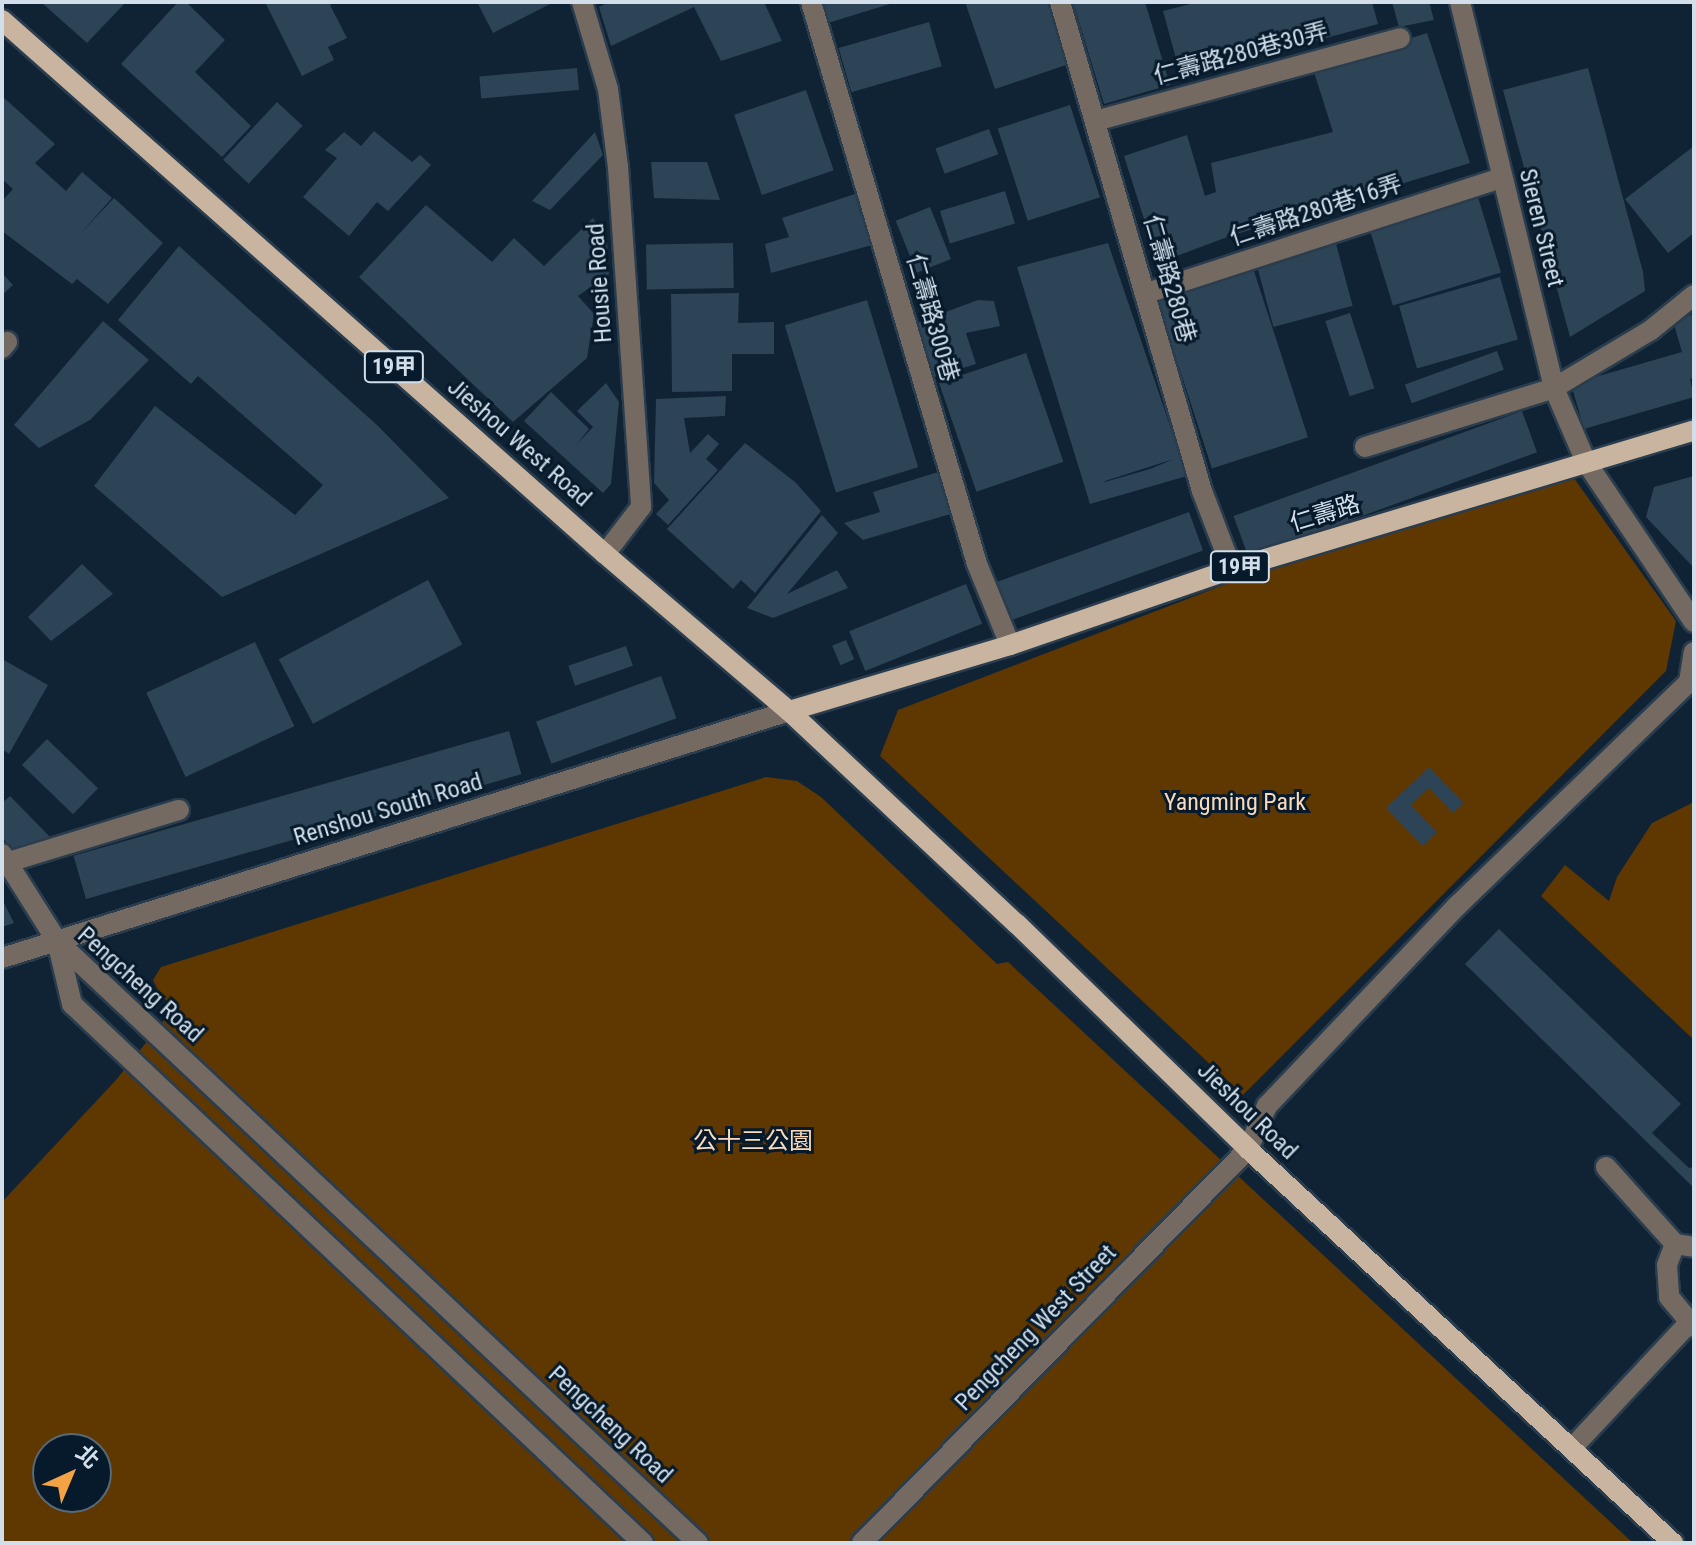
<!DOCTYPE html>
<meta charset="utf-8">
<style>
body{margin:0}
#map{position:relative;width:1696px;height:1545px;overflow:hidden;background:#0f2335;font-family:"Roboto Condensed","Noto Sans TC",sans-serif}
div>[style]{position:absolute}
.green>*{inset:0;background:#5f3700}
.building>*{inset:0;background:#2d4356;transform-origin:0 0}
.roads{filter:drop-shadow(2px 0 #2a3d4e) drop-shadow(-2px 0 #2a3d4e) drop-shadow(0 2px #2a3d4e) drop-shadow(0 -2px #2a3d4e)}
.minor>*{height:20px;margin:-10px;padding:0 10px;transform-origin:10px;border-radius:10px;background:#746a61}
.major>*{height:20px;margin:-10px;padding:0 10px;transform-origin:10px;border-radius:10px;background:#c9b4a0}
span{translate:-50% -50%;white-space:nowrap;text-align:center;line-height:1.15;-webkit-text-stroke:6px #061a2b;paint-order:stroke}
.shield-label span{padding:2px 6px;background:#061a2b;border:2px solid;border-radius:6px;-webkit-text-stroke-width:0}
.shield-label{font-size:22px;color:#d2dfeb;font-weight:700}
.street-label{font-size:24px;color:#d2dfeb}
.park-label{font-size:24px;color:#fadaba}
.frame{position:absolute;inset:0;border:4px solid #d2dfeb;pointer-events:none}
.north{position:absolute;left:32px;top:1433px;width:80px;height:80px;box-sizing:border-box;background:#061a2b;border:2px solid #586978;border-radius:50%;rotate:44deg;font-size:22px;font-weight:700;line-height:32px;text-align:center;color:#d2dfeb}
.north::after{content:'';display:block;margin:auto;width:28px;height:36px;background:#f4a344;clip-path:polygon(50% 0,100% 100%,50% 72%,0 100%)}
</style>
<div id="map">
<div class="green">
<i style="clip-path:polygon(1571px 474px,1676px 621px,1666px 671px,1243px 1095px,880px 756px,898px 710px,1247px 576px)"></i>
<i style="clip-path:polygon(evenodd,766px 777px,797px 781px,821px 797px,997px 964px,1008px 962px,1633px 1543px,2px 1543px,2px 1202px,116px 1080px,174px 1008px,160px 994px,153px 980px,161px 967px,766px 777px,48px 1449px,96px 1449px,96px 1497px,48px 1497px,48px 1449px)"></i>
<i style="clip-path:polygon(1694px 802px,1694px 1040px,1541px 896px,1565px 865px,1609px 901px,1617px 877px,1652px 823px)"></i>
</div>
<div class="building">
<i style="clip-path:polygon(41px 2px,126px 2px,87px 43px)"></i>
<i style="clip-path:polygon(178px 2px,186px 2px,225px 40px,195px 72px,251px 126px,222px 157px,121px 64px)"></i>
<i style="clip-path:polygon(265px 2px,335px 2px,330px 5px,347px 38px,328px 47px,334px 60px,302px 76px)"></i>
<i style="clip-path:polygon(477px 2px,554px 2px,493px 33px)"></i>
<i style="clip-path:polygon(609px 2px,764px 2px,782px 41px,721px 61px,694px 7px,611px 46px,599px 7px)"></i>
<i style="clip-path:polygon(821px 2px,893px 2px,893px 3px,828px 23px)"></i>
<i style="clip-path:polygon(965px 2px,1047px 2px,1069px 64px,995px 89px)"></i>
<i style="clip-path:polygon(1073px 2px,1145px 2px,1170px 85px,1104px 104px)"></i>
<i style="clip-path:polygon(1198px 2px,1372px 2px,1378px 24px,1181px 77px,1163px 11px)"></i>
<i style="clip-path:polygon(1392px 2px,1429px 2px,1434px 20px,1399px 27px)"></i>
<i style="left:929px;top:22px;width:46px;height:94px;rotate:74deg"></i>
<i style="clip-path:polygon(1427px 33px,1470px 163px,1230px 236px,1158px 263px,1124px 156px,1187px 135px,1205px 196px,1216px 192px,1211px 163px,1333px 132px,1313px 69px)"></i>
<i style="left:577px;top:68px;width:22px;height:98px;rotate:85deg"></i>
<i style="clip-path:polygon(1588px 68px,1643px 272px,1645px 291px,1570px 337px,1503px 90px)"></i>
<i style="left:806px;top:90px;width:85px;height:76px;rotate:71deg"></i>
<i style="clip-path:polygon(2px 96px,55px 144px,35px 163px,66px 191px,82px 172px,112px 198px,80px 234px,114px 198px,163px 243px,108px 304px,77px 279px,72px 284px,2px 231px,2px 201px,13px 189px,2px 179px)"></i>
<i style="left:277px;top:102px;width:35px;height:79px;rotate:43deg"></i>
<i style="left:1070px;top:105px;width:97px;height:76px;rotate:72deg"></i>
<i style="left:989px;top:129px;width:27px;height:57px;rotate:70deg"></i>
<i style="clip-path:polygon(374px 131px,412px 162px,420px 155px,431px 165px,388px 211px,377px 202px,349px 236px,303px 197px,337px 158px,325px 150px,344px 132px,361px 146px)"></i>
<i style="clip-path:polygon(595px 132px,603px 155px,550px 210px,532px 201px)"></i>
<i style="clip-path:polygon(1694px 146px,1694px 233px,1668px 253px,1625px 199px)"></i>
<i style="clip-path:polygon(651px 162px,707px 162px,720px 200px,654px 198px)"></i>
<i style="left:1005px;top:191px;width:34px;height:68px;rotate:73deg"></i>
<i style="clip-path:polygon(855px 194px,861px 216px,866px 215px,872px 245px,771px 273px,765px 244px,789px 237px,782px 218px)"></i>
<i style="left:1477px;top:194px;width:82px;height:113px;rotate:73deg"></i>
<i style="clip-path:polygon(426px 205px,492px 262px,514px 238px,544px 266px,593px 218px,607px 239px,609px 274px,578px 296px,594px 314px,587px 358px,513px 422px,359px 277px)"></i>
<i style="left:930px;top:207px;width:56px;height:37px;rotate:68deg"></i>
<i style="left:1335px;top:240px;width:68px;height:82px;rotate:75deg"></i>
<i style="left:733px;top:243px;width:45px;height:87px;rotate:89deg"></i>
<i style="clip-path:polygon(evenodd,1108px 243px,1187px 476px,1090px 504px,1017px 267px,1108px 243px,1174px 459px,1150px 469px,1105px 482px,1105px 481px,1174px 459px)"></i>
<i style="clip-path:polygon(179px 246px,378px 426px,449px 498px,222px 597px,94px 486px,155px 406px,295px 515px,323px 485px,198px 376px,191px 384px,118px 320px)"></i>
<i style="left:1253px;top:268px;width:178px;height:101px;rotate:72deg"></i>
<i style="clip-path:polygon(2px 273px,13px 285px,2px 295px)"></i>
<i style="left:1500px;top:277px;width:65px;height:105px;rotate:74deg"></i>
<i style="clip-path:polygon(739px 293px,738px 323px,774px 322px,774px 354px,732px 354px,732px 391px,672px 392px,671px 294px)"></i>
<i style="left:867px;top:300px;width:175px;height:86px;rotate:73deg"></i>
<i style="clip-path:polygon(978px 300px,994px 301px,1000px 326px,966px 333px,976px 364px,931px 378px,916px 323px)"></i>
<i style="left:1350px;top:313px;width:79px;height:26px;rotate:72deg"></i>
<i style="clip-path:polygon(1694px 314px,1694px 378px,1690px 379px,1694px 397px,1584px 429px,1571px 384px,1682px 352px,1673px 321px)"></i>
<i style="clip-path:polygon(103px 321px,149px 360px,90px 420px,39px 448px,14px 425px)"></i>
<i style="left:1497px;top:351px;width:20px;height:98px;rotate:70deg"></i>
<i style="left:1026px;top:353px;width:115px;height:92px;rotate:71deg"></i>
<i style="clip-path:polygon(606px 383px,619px 402px,611px 484px,603px 493px,524px 421px,551px 392px,589px 429px,576px 445px,593px 427px,577px 411px)"></i>
<i style="clip-path:polygon(726px 396px,725px 416px,684px 418px,690px 453px,708px 434px,719px 444px,706px 459px,718px 470px,668px 525px,656px 514px,669px 500px,654px 483px,656px 399px)"></i>
<i style="left:1522px;top:411px;width:44px;height:307px;rotate:70deg"></i>
<i style="clip-path:polygon(745px 443px,795px 482px,821px 511px,755px 593px,741px 580px,733px 589px,667px 529px)"></i>
<i style="clip-path:polygon(945px 470px,957px 512px,863px 540px,844px 523px,880px 512px,873px 492px)"></i>
<i style="clip-path:polygon(1694px 476px,1694px 568px,1646px 517px,1654px 487px)"></i>
<i style="left:1189px;top:512px;width:41px;height:208px;rotate:70deg"></i>
<i style="clip-path:polygon(822px 515px,838px 533px,787px 594px,837px 570px,848px 588px,773px 618px,747px 608px)"></i>
<i style="clip-path:polygon(82px 564px,113px 594px,51px 641px,28px 617px)"></i>
<i style="left:428px;top:580px;width:73px;height:169px;rotate:62deg"></i>
<i style="left:966px;top:584px;width:43px;height:126px;rotate:68deg"></i>
<i style="left:846px;top:640px;width:21px;height:15px;rotate:67deg"></i>
<i style="left:255px;top:642px;width:93px;height:120px;rotate:65deg"></i>
<i style="left:626px;top:646px;width:21px;height:61px;rotate:71deg"></i>
<i style="clip-path:polygon(2px 659px,48px 685px,9px 754px,2px 749px)"></i>
<i style="left:661px;top:676px;width:45px;height:133px;rotate:70deg"></i>
<i style="left:509px;top:731px;width:45px;height:453px;rotate:74deg"></i>
<i style="left:47px;top:739px;width:71px;height:36px;rotate:44deg"></i>
<i style="clip-path:polygon(1429px 767px,1464px 803px,1453px 813px,1429px 788px,1411px 805px,1437px 832px,1423px 846px,1386px 808px)"></i>
<i style="clip-path:polygon(10px 796px,51px 838px,26px 863px,2px 838px,2px 803px)"></i>
<i style="clip-path:polygon(2px 899px,14px 923px,2px 927px)"></i>
<i style="clip-path:polygon(1499px 929px,1681px 1104px,1652px 1133px,1689px 1168px,1694px 1167px,1694px 1188px,1465px 964px)"></i>
</div>
<div class="roads">
<div class="minor">
<i style="left:582px;top:2px;width:91px;rotate:73.4deg"></i>
<i style="left:608px;top:89px;width:79px;rotate:82.7deg"></i>
<i style="left:618px;top:167px;width:341px;rotate:86.1deg"></i>
<i style="left:641px;top:507px;width:59px;rotate:127.5deg"></i>
<i style="left:811px;top:2px;width:586px;rotate:73.54deg"></i>
<i style="left:977px;top:564px;width:87px;rotate:67.8deg"></i>
<i style="left:1060px;top:2px;width:509px;rotate:73.81deg"></i>
<i style="left:1202px;top:491px;width:84px;rotate:69deg"></i>
<i style="left:1460px;top:2px;width:397px;rotate:76.3deg"></i>
<i style="left:1554px;top:388px;width:81px;rotate:66.6deg"></i>
<i style="left:1586px;top:462px;width:193px;rotate:56deg"></i>
<i style="left:1095px;top:121px;width:316px;rotate:-15.2deg"></i>
<i style="left:1147px;top:293px;width:372px;rotate:-18deg"></i>
<i style="left:2px;top:348px;width:8px;rotate:-50deg"></i>
<i style="left:1365px;top:447px;width:198px;rotate:-17.3deg"></i>
<i style="left:1554px;top:388px;width:113px;rotate:-30.9deg"></i>
<i style="left:1651px;top:330px;width:55px;rotate:-39.1deg"></i>
<i style="left:2px;top:854px;width:103px;rotate:57.7deg"></i>
<i style="left:57px;top:941px;width:879px;rotate:43.2deg"></i>
<i style="left:2px;top:864px;width:185px;rotate:-17deg"></i>
<i style="left:57px;top:941px;width:65px;rotate:76.6deg"></i>
<i style="left:72px;top:1004px;width:785px;rotate:43.35deg"></i>
<i style="left:2px;top:958px;width:825px;rotate:-17.42deg"></i>
<i style="left:1606px;top:1167px;width:103px;rotate:48.1deg"></i>
<i style="left:1675px;top:1244px;width:19px;rotate:9deg"></i>
<i style="left:1675px;top:1244px;width:22px;rotate:111deg"></i>
<i style="left:1667px;top:1265px;width:32px;rotate:86deg"></i>
<i style="left:1669px;top:1297px;width:39px;rotate:50deg"></i>
<i style="left:1572px;top:1448px;width:170px;rotate:-46.9deg"></i>
<i style="left:862px;top:1543px;width:552px;rotate:-45.59deg"></i>
<i style="left:1248px;top:1149px;width:47px;rotate:-66.2deg"></i>
<i style="left:1267px;top:1106px;width:276px;rotate:-46.5deg"></i>
<i style="left:1457px;top:906px;width:322px;rotate:-44deg"></i>
<i style="left:1689px;top:682px;width:30px;rotate:-81deg"></i>
</div>
<div class="major">
<i style="left:2px;top:20px;width:805px;rotate:41.53deg"></i>
<i style="left:605px;top:554px;width:242px;rotate:40.5deg"></i>
<i style="left:789px;top:711px;width:312px;rotate:43.1deg"></i>
<i style="left:1017px;top:924px;width:322px;rotate:44.2deg"></i>
<i style="left:1248px;top:1149px;width:580px;rotate:42.83deg"></i>
<i style="left:789px;top:711px;width:231px;rotate:-16.6deg"></i>
<i style="left:1010px;top:645px;width:235px;rotate:-18.9deg"></i>
<i style="left:1232px;top:569px;width:482px;rotate:-16.7deg"></i>
</div>
</div>
<div class="shield-label">
<span style="left:394px;top:367px">19甲</span>
<span style="left:1240px;top:567px">19甲</span>
</div>
<div class="street-label">
<span style="left:1241px;top:54px;rotate:-15deg">仁壽路280巷30弄</span>
<span style="left:1316px;top:211px;rotate:-18deg">仁壽路280巷16弄</span>
<span style="left:1541px;top:228px;rotate:76deg">Sieren Street</span>
<span style="left:1169px;top:279px;rotate:74deg">仁壽路280巷</span>
<span style="left:600px;top:283px;rotate:-94deg">Housie Road</span>
<span style="left:932px;top:318px;rotate:74deg">仁壽路300巷</span>
<span style="left:519px;top:443px;rotate:41deg">Jieshou West Road</span>
<span style="left:1325px;top:514px;rotate:-17deg">仁壽路</span>
<span style="left:388px;top:810px;rotate:-17deg">Renshou South Road</span>
<span style="left:140px;top:985px;rotate:42deg">Pengcheng Road</span>
<span style="left:1247px;top:1111px;rotate:44deg">Jieshou Road</span>
<span style="left:1036px;top:1328px;rotate:-46deg">Pengcheng West Street</span>
<span style="left:610px;top:1425px;rotate:43deg">Pengcheng Road</span>
</div>
<div class="park-label">
<span style="left:1235px;top:803px">Yangming Park</span>
<span style="left:753px;top:1142px">公十三公園</span>
</div>
<div class="frame"></div>
<div class="north">北</div>
</div>
